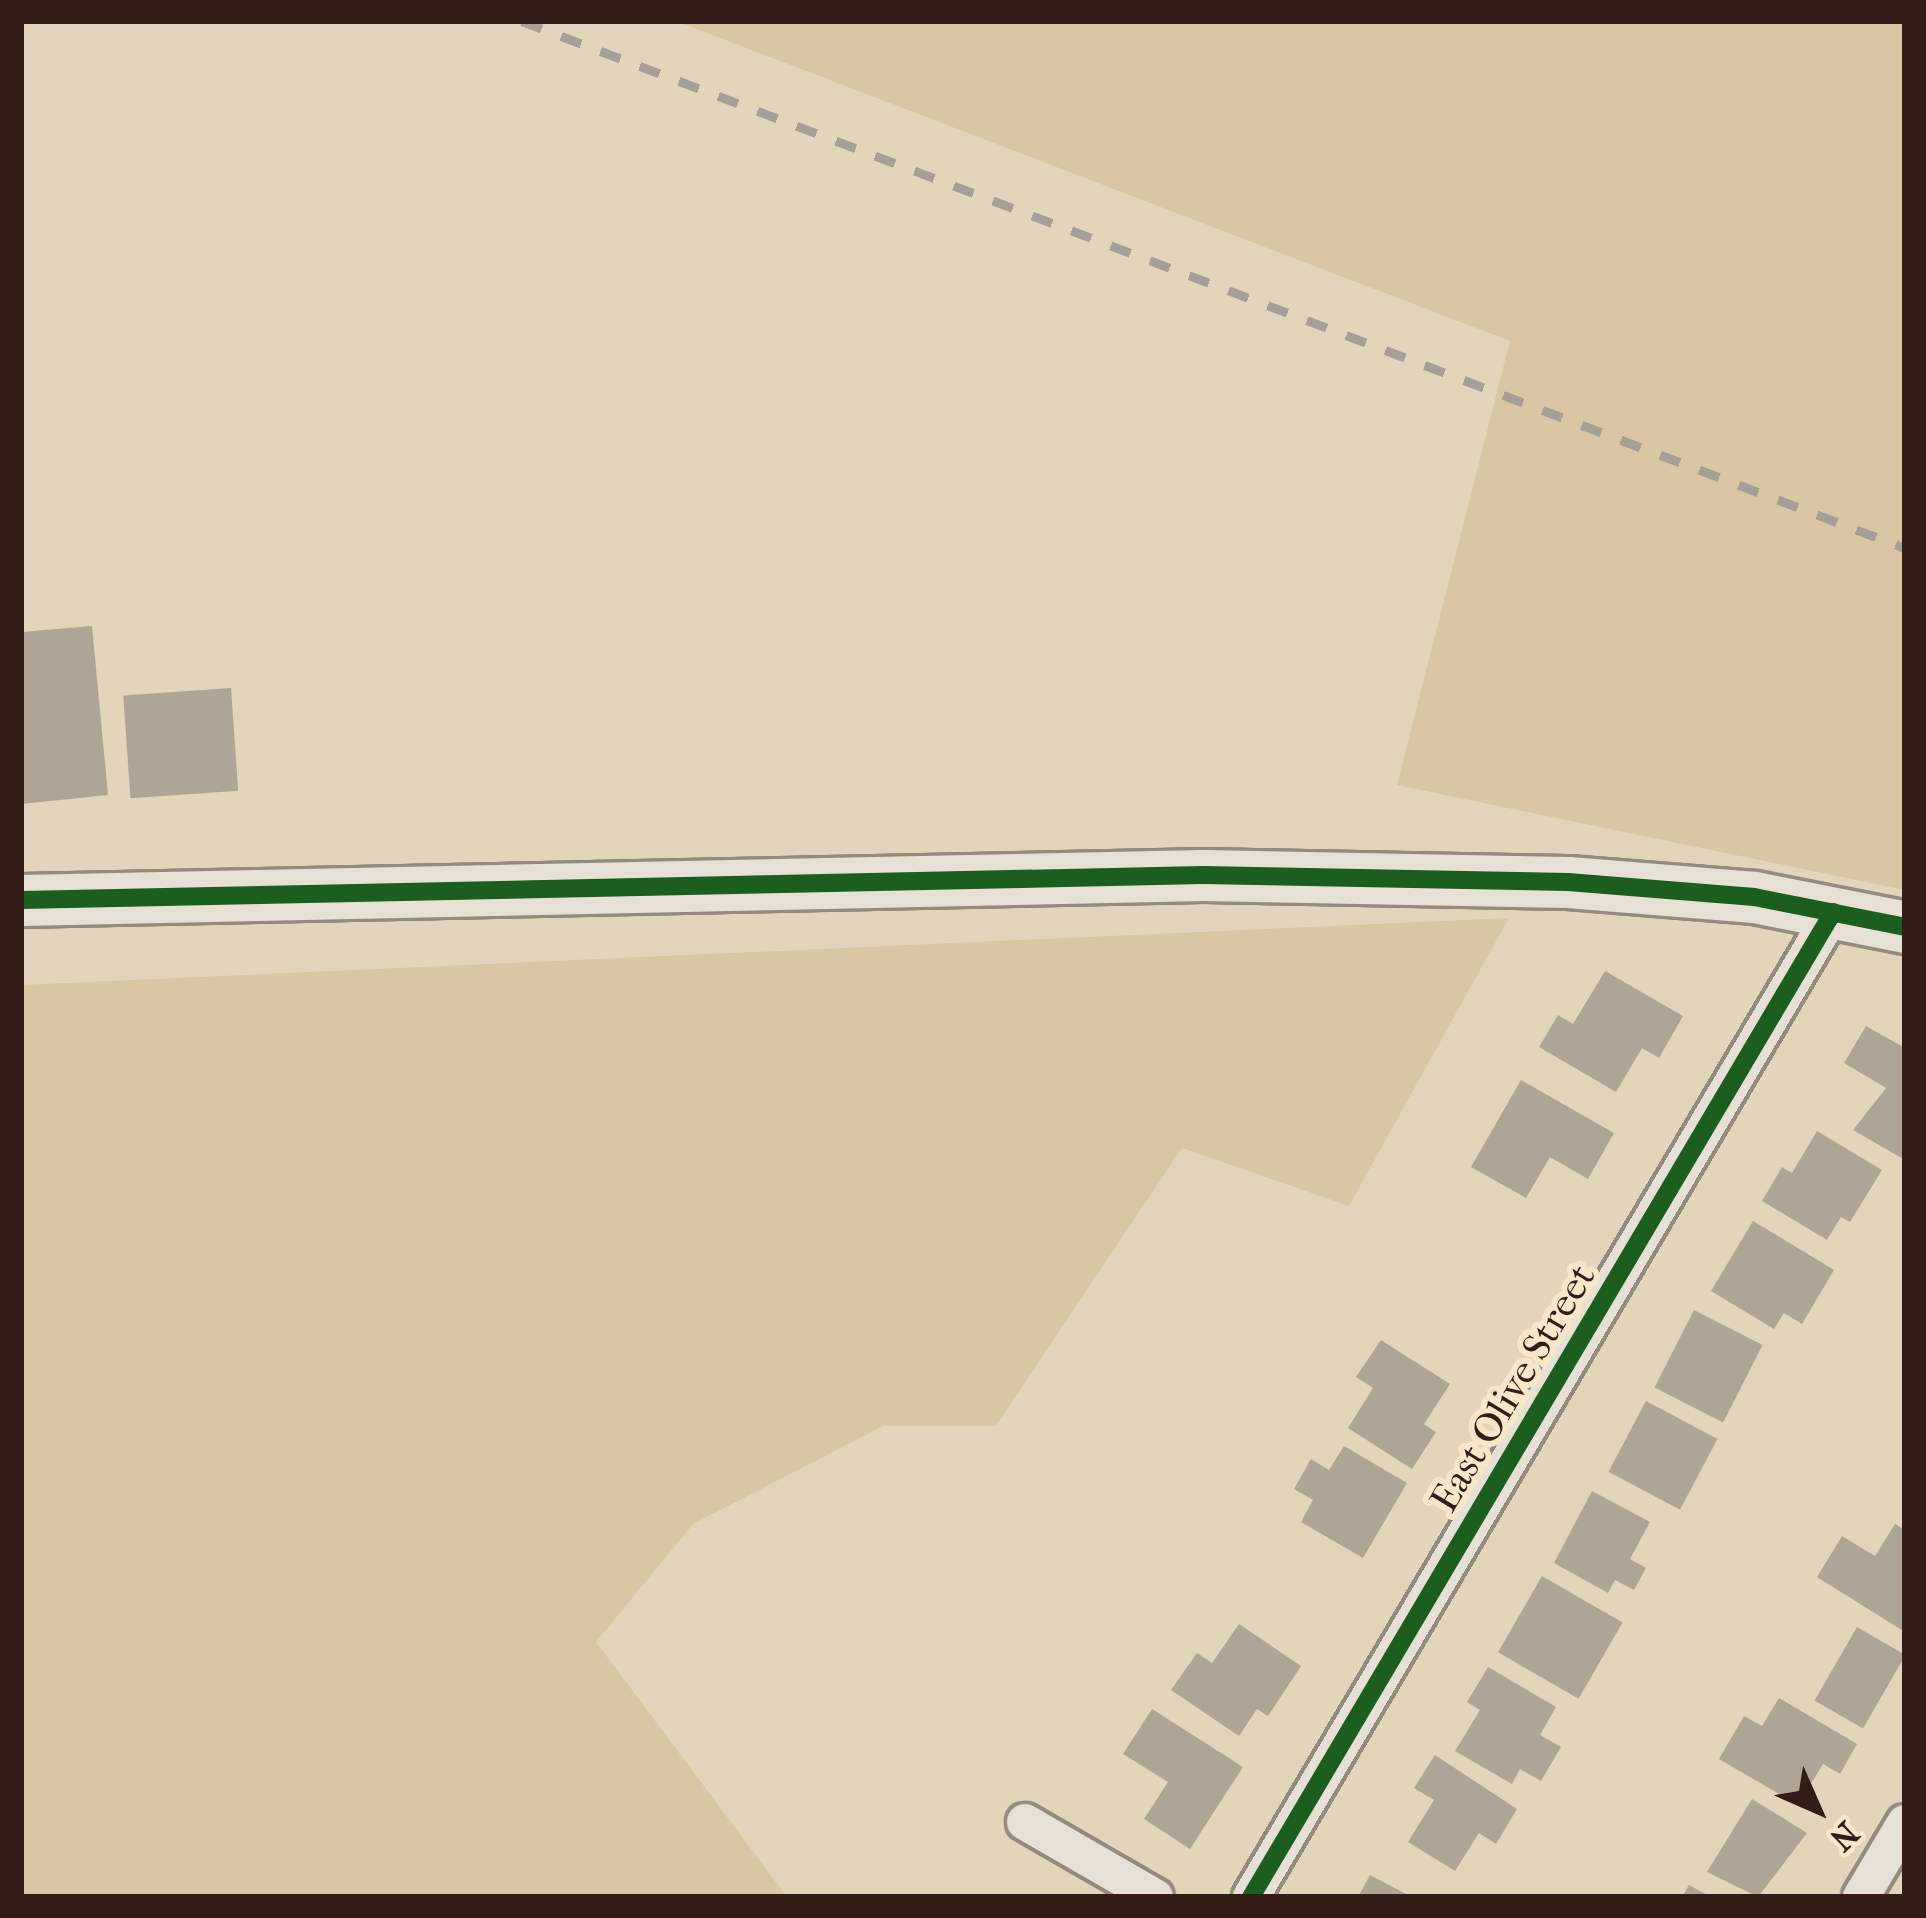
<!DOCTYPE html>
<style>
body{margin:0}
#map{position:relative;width:1926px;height:1918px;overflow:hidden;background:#e2d5bc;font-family:"IM FELL French Canon",serif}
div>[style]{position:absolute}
.green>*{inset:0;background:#d9c6a5}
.building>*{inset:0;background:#afa594;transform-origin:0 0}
.roads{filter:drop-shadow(3px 0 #948b7c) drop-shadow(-3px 0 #948b7c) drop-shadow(0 3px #948b7c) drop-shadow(0 -3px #948b7c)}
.street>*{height:36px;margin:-18px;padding:0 18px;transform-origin:18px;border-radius:18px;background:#e7e0d4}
.secondary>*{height:51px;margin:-25.5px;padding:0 25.5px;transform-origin:25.5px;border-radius:25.5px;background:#e7e0d4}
.rail>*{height:9px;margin-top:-4.5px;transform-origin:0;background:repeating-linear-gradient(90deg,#a69f95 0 21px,transparent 0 42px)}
.cycleway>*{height:18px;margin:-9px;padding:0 9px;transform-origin:9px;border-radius:9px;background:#1b5e20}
span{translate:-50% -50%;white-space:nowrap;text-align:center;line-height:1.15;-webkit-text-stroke:12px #f6e7ca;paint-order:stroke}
.street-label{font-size:39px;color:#321c15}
.frame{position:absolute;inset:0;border:24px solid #321c15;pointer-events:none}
.north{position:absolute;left:1758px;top:1750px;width:120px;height:120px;-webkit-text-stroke:9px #f6e7ca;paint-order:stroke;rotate:135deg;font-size:33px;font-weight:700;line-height:48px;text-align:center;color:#321c15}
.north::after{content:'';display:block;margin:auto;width:42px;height:54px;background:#321c15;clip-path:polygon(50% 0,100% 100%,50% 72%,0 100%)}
</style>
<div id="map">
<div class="green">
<i style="clip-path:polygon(676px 21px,1905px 21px,1905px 890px,1397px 785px,1510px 341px)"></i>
<i style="clip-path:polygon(1509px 918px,1349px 1206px,1182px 1148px,996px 1426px,883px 1426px,693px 1524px,596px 1642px,787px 1897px,21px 1897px,21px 985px)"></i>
</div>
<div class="building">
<i style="clip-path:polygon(92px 626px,108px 795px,21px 804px,21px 632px)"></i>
<i style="left:231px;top:688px;width:103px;height:108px;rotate:86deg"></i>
<i style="clip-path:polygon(1605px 971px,1683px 1016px,1659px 1058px,1642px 1048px,1616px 1092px,1539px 1047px,1558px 1015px,1573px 1024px)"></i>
<i style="clip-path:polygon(1866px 1026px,1905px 1048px,1905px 1160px,1853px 1130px,1886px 1088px,1844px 1063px)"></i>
<i style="clip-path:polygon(1521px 1080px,1614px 1133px,1588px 1179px,1550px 1157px,1526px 1198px,1471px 1167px)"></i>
<i style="clip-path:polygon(1817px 1131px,1882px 1170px,1850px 1222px,1841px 1217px,1827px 1240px,1762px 1201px,1782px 1167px,1792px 1173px)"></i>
<i style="clip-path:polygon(1753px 1221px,1834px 1270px,1802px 1324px,1784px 1313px,1774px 1329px,1711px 1291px)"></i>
<i style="left:1694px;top:1310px;width:77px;height:87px;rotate:27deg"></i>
<i style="clip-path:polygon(1381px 1340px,1450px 1384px,1424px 1424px,1436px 1432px,1412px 1469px,1348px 1428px,1373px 1388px,1356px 1377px)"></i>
<i style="left:1646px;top:1401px;width:81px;height:80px;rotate:28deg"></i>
<i style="clip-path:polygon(1344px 1446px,1407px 1483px,1363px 1558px,1301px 1522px,1313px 1500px,1294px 1489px,1311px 1459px,1329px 1470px)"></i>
<i style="clip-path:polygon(1592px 1491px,1650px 1522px,1630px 1559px,1646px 1568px,1634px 1590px,1615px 1580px,1608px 1593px,1554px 1563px)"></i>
<i style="clip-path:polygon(1895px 1524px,1905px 1530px,1905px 1632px,1817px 1577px,1842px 1536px,1875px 1556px)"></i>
<i style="left:1542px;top:1576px;width:93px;height:88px;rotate:30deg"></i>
<i style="clip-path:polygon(1239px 1624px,1301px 1666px,1268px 1716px,1257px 1709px,1239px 1736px,1171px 1690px,1197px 1653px,1212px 1663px)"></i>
<i style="left:1857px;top:1627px;width:56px;height:85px;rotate:30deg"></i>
<i style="clip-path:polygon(1488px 1667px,1556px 1707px,1540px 1735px,1561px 1747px,1541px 1781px,1520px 1769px,1512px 1784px,1455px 1751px,1480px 1710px,1467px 1702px)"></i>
<i style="clip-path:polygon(1779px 1698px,1857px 1744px,1840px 1774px,1823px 1764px,1798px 1805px,1719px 1759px,1744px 1716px,1762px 1726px)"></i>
<i style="clip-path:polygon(1152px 1709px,1243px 1767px,1190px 1849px,1144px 1819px,1168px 1782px,1123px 1754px)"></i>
<i style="clip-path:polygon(1435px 1755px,1517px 1809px,1496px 1844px,1479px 1833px,1455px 1871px,1408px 1842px,1434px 1800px,1414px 1788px)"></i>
<i style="clip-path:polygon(1752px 1799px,1807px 1833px,1758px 1897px,1707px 1872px)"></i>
<i style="clip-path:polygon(1370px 1875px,1412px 1897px,1358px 1897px)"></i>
<i style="clip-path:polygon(1689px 1885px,1711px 1897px,1682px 1897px)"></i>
</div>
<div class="roads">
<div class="street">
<i style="left:1025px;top:1822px;width:150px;rotate:30deg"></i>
<i style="left:1251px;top:1897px;width:1144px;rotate:-59.42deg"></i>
<i style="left:1861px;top:1897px;width:86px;rotate:-59.3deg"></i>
</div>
<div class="secondary">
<i style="left:21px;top:900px;width:1182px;rotate:-1.21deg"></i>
<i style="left:1203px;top:875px;width:365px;rotate:1.1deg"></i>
<i style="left:1568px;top:882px;width:187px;rotate:4.6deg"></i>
<i style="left:1754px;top:897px;width:154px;rotate:11.2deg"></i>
</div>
</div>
<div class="rail">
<i style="left:522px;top:21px;width:1480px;rotate:20.86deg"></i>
</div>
<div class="cycleway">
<i style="left:21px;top:900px;width:1182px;rotate:-1.21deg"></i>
<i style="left:1203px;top:875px;width:365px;rotate:1.1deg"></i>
<i style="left:1568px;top:882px;width:187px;rotate:4.6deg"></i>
<i style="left:1754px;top:897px;width:154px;rotate:11.2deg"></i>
<i style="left:1251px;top:1897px;width:1144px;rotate:-59.42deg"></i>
</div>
<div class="street-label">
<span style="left:1513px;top:1388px;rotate:-59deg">East Olive Street</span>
</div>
<div class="frame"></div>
<div class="north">N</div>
</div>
